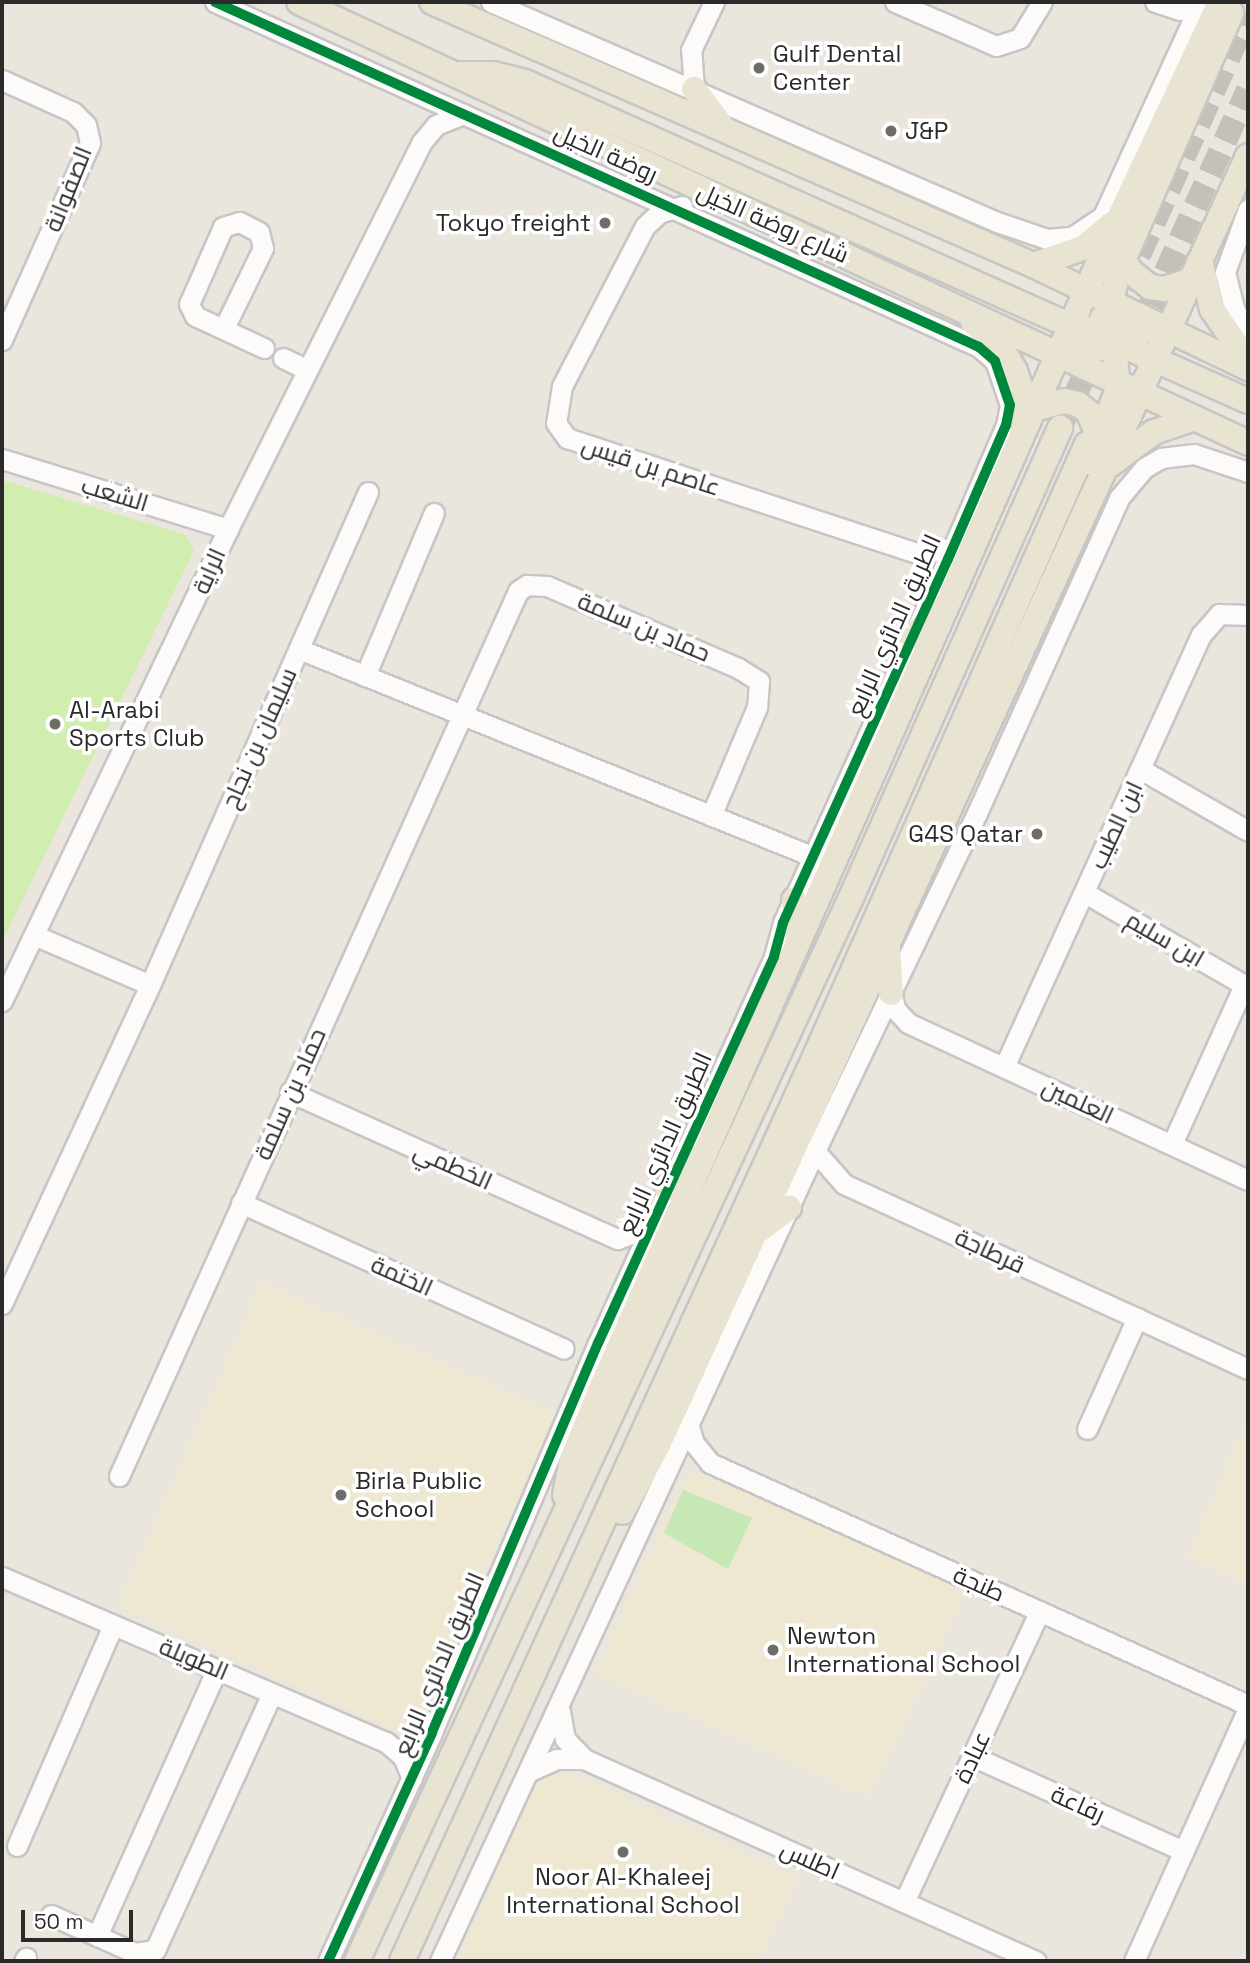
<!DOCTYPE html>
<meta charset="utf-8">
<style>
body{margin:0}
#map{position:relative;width:1250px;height:1963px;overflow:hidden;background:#eae6de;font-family:"Space Grotesk",Cairo,sans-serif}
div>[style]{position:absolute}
.education>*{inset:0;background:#eee7d2;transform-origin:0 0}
.green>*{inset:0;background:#c6e8b4}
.pitch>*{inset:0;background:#d2edb0}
.major-tunnel>*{height:24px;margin-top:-12px;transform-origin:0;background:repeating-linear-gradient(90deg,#c4c0ba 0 24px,transparent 0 36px)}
.roads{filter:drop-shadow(2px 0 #c7c5c5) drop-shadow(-2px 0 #c7c5c5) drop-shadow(0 2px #c7c5c5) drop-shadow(0 -2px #c7c5c5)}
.minor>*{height:19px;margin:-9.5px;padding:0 9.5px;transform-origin:9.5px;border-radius:9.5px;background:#fcfbfa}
.major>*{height:24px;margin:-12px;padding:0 12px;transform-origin:12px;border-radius:12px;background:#e8e4d1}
.cycleway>*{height:10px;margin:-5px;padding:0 5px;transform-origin:5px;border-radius:5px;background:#00873e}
.dots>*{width:19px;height:19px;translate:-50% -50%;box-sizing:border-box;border:4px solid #fff;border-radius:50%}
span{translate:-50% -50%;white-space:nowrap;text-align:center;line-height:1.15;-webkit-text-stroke:7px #fff;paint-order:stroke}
.poi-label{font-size:24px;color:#2a2a2a}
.left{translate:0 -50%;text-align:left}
.right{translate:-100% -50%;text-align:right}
.street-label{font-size:24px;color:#2a2a2a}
.frame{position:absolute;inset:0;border:4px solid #2a2a2a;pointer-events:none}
.scale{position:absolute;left:21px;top:1910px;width:112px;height:32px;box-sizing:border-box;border:4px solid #2a2a2a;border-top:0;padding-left:9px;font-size:21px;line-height:24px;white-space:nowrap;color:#2a2a2a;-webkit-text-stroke:5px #fff;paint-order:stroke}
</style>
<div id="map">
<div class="education">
<i style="left:262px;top:1283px;width:321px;height:354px;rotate:24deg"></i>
<i style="clip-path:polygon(1248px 1419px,1248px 1584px,1188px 1556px)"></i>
<i style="clip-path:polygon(704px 1471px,966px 1592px,869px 1797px,595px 1673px,685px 1477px)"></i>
<i style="clip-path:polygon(554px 1765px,798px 1878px,758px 1961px,458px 1961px,538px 1777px)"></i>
</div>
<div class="green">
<i style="clip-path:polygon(683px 1490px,752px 1518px,728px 1569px,664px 1533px)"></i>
</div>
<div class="pitch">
<i style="clip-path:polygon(2px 480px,186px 535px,194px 551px,2px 942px)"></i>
</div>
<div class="major-tunnel">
<i style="left:1124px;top:288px;width:300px;rotate:-65.6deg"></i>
<i style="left:1136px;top:338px;width:272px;rotate:-65.7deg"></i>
<i style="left:1060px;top:428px;width:86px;rotate:-65.2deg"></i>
</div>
<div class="roads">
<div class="minor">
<i style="left:215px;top:2px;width:838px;rotate:24.3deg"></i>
<i style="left:979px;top:347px;width:21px;rotate:41deg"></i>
<i style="left:995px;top:361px;width:46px;rotate:71.2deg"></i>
<i style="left:1010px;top:405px;width:20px;rotate:101deg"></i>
<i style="left:1006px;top:425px;width:146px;rotate:113.4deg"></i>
<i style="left:948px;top:559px;width:400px;rotate:114.4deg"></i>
<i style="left:783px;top:923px;width:35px;rotate:105deg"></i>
<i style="left:774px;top:957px;width:424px;rotate:114.5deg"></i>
<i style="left:598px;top:1343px;width:424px;rotate:113.1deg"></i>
<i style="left:432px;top:1733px;width:251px;rotate:114.5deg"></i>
<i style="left:491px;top:2px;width:552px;rotate:23.5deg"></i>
<i style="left:997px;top:222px;width:53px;rotate:18.8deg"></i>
<i style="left:1047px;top:239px;width:25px;rotate:-5deg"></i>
<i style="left:1072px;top:237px;width:37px;rotate:-34deg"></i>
<i style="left:1103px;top:216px;width:235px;rotate:-65.4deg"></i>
<i style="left:895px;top:2px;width:110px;rotate:23.5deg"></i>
<i style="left:996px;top:46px;width:25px;rotate:-18deg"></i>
<i style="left:1020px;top:38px;width:42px;rotate:-58.6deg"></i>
<i style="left:1155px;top:2px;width:26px;rotate:18deg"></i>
<i style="left:1180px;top:10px;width:22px;rotate:-22deg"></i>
<i style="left:2px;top:80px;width:78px;rotate:24.3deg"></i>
<i style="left:73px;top:112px;width:18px;rotate:45deg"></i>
<i style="left:86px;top:125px;width:18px;rotate:77deg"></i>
<i style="left:90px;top:143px;width:216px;rotate:114.1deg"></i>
<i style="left:694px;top:89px;width:39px;rotate:-94deg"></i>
<i style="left:691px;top:50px;width:53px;rotate:-64.4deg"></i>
<i style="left:682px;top:206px;width:24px;rotate:163deg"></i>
<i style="left:659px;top:213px;width:19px;rotate:137deg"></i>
<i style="left:645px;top:226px;width:180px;rotate:117.4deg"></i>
<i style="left:562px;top:386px;width:37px;rotate:99deg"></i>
<i style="left:556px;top:423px;width:19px;rotate:54deg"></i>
<i style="left:567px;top:438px;width:372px;rotate:18.2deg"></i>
<i style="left:920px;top:554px;width:33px;rotate:-11deg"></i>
<i style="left:1248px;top:209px;width:67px;rotate:110.1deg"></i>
<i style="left:1225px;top:272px;width:38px;rotate:76deg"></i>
<i style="left:1234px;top:309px;width:27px;rotate:59deg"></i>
<i style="left:224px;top:328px;width:89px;rotate:-64deg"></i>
<i style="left:263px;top:248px;width:16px;rotate:-104deg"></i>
<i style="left:259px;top:232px;width:22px;rotate:-153deg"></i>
<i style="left:239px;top:222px;width:17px;rotate:163deg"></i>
<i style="left:223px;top:227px;width:84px;rotate:113.8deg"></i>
<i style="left:189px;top:304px;width:13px;rotate:63deg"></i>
<i style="left:195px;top:316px;width:76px;rotate:24.9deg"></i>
<i style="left:283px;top:358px;width:25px;rotate:26deg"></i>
<i style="left:2px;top:459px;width:237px;rotate:17.2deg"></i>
<i style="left:299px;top:649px;width:555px;rotate:21.99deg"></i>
<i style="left:365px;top:676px;width:177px;rotate:-67.1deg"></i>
<i style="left:1142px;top:770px;width:122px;rotate:29.9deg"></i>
<i style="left:1085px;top:893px;width:188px;rotate:30deg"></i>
<i style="left:34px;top:935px;width:126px;rotate:23.3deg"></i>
<i style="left:891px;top:993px;width:18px;rotate:74deg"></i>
<i style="left:896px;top:1010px;width:18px;rotate:47deg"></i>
<i style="left:908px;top:1023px;width:374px;rotate:24.8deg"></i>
<i style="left:2px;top:1001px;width:523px;rotate:-64.41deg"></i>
<i style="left:228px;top:529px;width:432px;rotate:-63.4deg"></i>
<i style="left:421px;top:143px;width:23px;rotate:-50deg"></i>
<i style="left:436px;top:125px;width:29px;rotate:-22deg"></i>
<i style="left:1004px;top:1067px;width:475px;rotate:-65.5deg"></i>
<i style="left:1201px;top:635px;width:28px;rotate:-49deg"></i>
<i style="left:1219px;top:614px;width:29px;rotate:2deg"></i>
<i style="left:290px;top:1092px;width:359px;rotate:24.2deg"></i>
<i style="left:617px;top:1239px;width:35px;rotate:-20deg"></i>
<i style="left:1172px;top:1144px;width:175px;rotate:-65.6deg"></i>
<i style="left:815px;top:1151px;width:44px;rotate:48.7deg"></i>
<i style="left:844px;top:1184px;width:444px;rotate:24.6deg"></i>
<i style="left:241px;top:1203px;width:354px;rotate:24.3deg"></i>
<i style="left:2px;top:1304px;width:352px;rotate:-65.1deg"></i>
<i style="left:150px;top:985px;width:539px;rotate:-66.15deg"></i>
<i style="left:689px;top:1426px;width:18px;rotate:74deg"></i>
<i style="left:694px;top:1443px;width:26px;rotate:51deg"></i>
<i style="left:710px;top:1463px;width:590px;rotate:24.22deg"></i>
<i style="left:1087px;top:1429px;width:122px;rotate:-65.8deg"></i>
<i style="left:119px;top:1476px;width:971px;rotate:-65.73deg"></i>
<i style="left:518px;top:591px;width:11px;rotate:-34deg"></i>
<i style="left:527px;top:585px;width:20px;rotate:3deg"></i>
<i style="left:547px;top:586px;width:208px;rotate:23.2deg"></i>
<i style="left:738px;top:668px;width:25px;rotate:32deg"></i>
<i style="left:759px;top:681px;width:26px;rotate:94deg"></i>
<i style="left:757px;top:707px;width:118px;rotate:112.9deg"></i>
<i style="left:2px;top:1577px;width:418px;rotate:23.3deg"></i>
<i style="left:386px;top:1742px;width:23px;rotate:41deg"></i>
<i style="left:403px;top:1757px;width:23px;rotate:67deg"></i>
<i style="left:560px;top:1711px;width:28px;rotate:80deg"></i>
<i style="left:565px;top:1739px;width:28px;rotate:46deg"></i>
<i style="left:584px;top:1759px;width:495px;rotate:24.1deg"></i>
<i style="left:972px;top:1756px;width:231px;rotate:24.2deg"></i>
<i style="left:532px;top:1770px;width:27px;rotate:-24deg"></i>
<i style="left:557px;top:1759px;width:27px"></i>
<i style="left:17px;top:1846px;width:241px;rotate:-66.5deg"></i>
<i style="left:904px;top:1902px;width:321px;rotate:-65deg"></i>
<i style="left:51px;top:1915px;width:92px;rotate:24.3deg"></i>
<i style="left:135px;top:1953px;width:20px;rotate:-9deg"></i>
<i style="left:155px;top:1950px;width:282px;rotate:-65.5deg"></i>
<i style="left:97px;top:1936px;width:293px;rotate:-65.8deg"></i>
<i style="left:24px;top:1961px;width:4px;rotate:-56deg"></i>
<i style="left:440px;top:1961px;width:893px;rotate:-65.16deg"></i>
<i style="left:815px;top:1151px;width:375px;rotate:-64.4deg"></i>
<i style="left:977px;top:813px;width:346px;rotate:-65.7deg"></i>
<i style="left:1119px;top:498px;width:39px;rotate:-50deg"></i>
<i style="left:1144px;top:468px;width:20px;rotate:-30deg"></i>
<i style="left:1161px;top:458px;width:33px;rotate:-7deg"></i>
<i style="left:1194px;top:454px;width:57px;rotate:18.4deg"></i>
<i style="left:1134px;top:1961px;width:277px;rotate:-65.7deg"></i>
</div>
<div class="major">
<i style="left:299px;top:2px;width:1046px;rotate:24.92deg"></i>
<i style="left:432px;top:2px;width:656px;rotate:23.63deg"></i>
<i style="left:1033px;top:265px;width:238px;rotate:25.6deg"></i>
<i style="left:456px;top:74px;width:37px"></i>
<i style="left:493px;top:74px;width:33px;rotate:14deg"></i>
<i style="left:525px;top:82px;width:598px;rotate:24.08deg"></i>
<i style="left:1071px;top:326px;width:37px;rotate:9deg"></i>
<i style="left:1108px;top:332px;width:59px;rotate:-1.9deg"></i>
<i style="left:694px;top:89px;width:45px;rotate:53.1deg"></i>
<i style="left:1124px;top:257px;width:14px;rotate:69deg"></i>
<i style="left:1129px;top:270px;width:27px;rotate:39deg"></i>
<i style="left:1150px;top:287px;width:14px;rotate:8deg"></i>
<i style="left:1164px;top:289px;width:28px;rotate:-18deg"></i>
<i style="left:1200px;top:260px;width:50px;rotate:76.2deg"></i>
<i style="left:1212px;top:309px;width:64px;rotate:55.8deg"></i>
<i style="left:1033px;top:265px;width:53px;rotate:-18.8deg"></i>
<i style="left:1083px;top:248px;width:38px;rotate:-40deg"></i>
<i style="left:1114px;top:316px;width:15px;rotate:-101deg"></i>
<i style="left:1111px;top:301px;width:30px;rotate:-76deg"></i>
<i style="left:1118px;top:272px;width:283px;rotate:-66.4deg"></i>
<i style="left:973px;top:322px;width:41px;rotate:43deg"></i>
<i style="left:1003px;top:350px;width:24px;rotate:60deg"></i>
<i style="left:1015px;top:371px;width:19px;rotate:72deg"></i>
<i style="left:1021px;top:389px;width:40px;rotate:88.6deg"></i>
<i style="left:1059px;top:353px;width:64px;rotate:-7.2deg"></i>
<i style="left:1122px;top:345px;width:138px;rotate:24deg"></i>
<i style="left:1034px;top:409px;width:31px;rotate:-15deg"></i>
<i style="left:1064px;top:401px;width:14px;rotate:12deg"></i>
<i style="left:1078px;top:404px;width:14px;rotate:39deg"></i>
<i style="left:1089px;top:413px;width:27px;rotate:68deg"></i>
<i style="left:1089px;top:462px;width:79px;rotate:-68.3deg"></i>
<i style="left:1118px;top:389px;width:34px;rotate:-95deg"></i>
<i style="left:1115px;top:355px;width:39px;rotate:-109deg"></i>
<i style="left:1108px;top:466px;width:57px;rotate:-36.5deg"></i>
<i style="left:1154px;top:432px;width:43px;rotate:-18.9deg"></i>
<i style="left:912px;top:636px;width:38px;rotate:-41deg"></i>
<i style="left:794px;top:900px;width:41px;rotate:84.4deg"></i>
<i style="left:888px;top:948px;width:45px;rotate:86.2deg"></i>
<i style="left:667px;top:1188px;width:42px;rotate:-46.9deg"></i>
<i style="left:758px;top:1231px;width:39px;rotate:-37deg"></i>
<i style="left:565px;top:1495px;width:36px;rotate:-79deg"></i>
<i style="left:572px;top:1460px;width:82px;rotate:-67.8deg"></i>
<i style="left:603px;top:1384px;width:1242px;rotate:-66.16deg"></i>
<i style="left:1105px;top:248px;width:272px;rotate:-64.9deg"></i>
<i style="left:622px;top:1512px;width:78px;rotate:-61.8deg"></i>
<i style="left:659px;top:1443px;width:1415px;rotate:-65.41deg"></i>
<i style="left:357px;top:1961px;width:1170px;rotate:-65.08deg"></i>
<i style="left:850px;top:900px;width:517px;rotate:-66.01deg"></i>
<i style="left:402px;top:1961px;width:999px;rotate:-65.46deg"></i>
<i style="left:817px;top:1052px;width:665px;rotate:-66.06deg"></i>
</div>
</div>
<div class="cycleway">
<i style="left:215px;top:2px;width:838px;rotate:24.3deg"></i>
<i style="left:979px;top:347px;width:21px;rotate:41deg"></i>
<i style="left:995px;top:361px;width:46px;rotate:71.2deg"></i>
<i style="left:1010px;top:405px;width:20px;rotate:101deg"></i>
<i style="left:1006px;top:425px;width:146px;rotate:113.4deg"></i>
<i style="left:948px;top:559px;width:400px;rotate:114.4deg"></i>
<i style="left:783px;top:923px;width:35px;rotate:105deg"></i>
<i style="left:774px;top:957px;width:424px;rotate:114.5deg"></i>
<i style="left:598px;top:1343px;width:424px;rotate:113.1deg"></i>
<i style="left:432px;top:1733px;width:251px;rotate:114.5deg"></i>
</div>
<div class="dots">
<i style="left:759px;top:68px;background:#6d6c69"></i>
<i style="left:891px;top:131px;background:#6d6c69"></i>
<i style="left:605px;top:223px;background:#6d6c69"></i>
<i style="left:55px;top:724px;background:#6d6c69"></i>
<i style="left:1037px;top:834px;background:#6d6c69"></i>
<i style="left:341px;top:1495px;background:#6d6c69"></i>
<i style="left:773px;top:1650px;background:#6d6c69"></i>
<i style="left:623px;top:1852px;background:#6d6c69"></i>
</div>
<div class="poi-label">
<span class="left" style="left:773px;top:68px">Gulf Dental<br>Center</span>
<span class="left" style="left:905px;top:131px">J&amp;P</span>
<span class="right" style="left:591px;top:223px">Tokyo freight</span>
<span class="left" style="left:69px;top:724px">Al-Arabi<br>Sports Club</span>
<span class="right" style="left:1023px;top:834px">G4S Qatar</span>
<span class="left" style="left:355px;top:1495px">Birla Public<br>School</span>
<span class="left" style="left:787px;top:1650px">Newton<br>International School</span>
<span style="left:623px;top:1891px">Noor Al-Khaleej<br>International School</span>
</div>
<div class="street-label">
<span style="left:606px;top:153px;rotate:24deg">روضة الخيل</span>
<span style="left:68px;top:189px;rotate:-68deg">الصفوانة</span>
<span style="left:773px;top:223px;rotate:24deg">شارع روضة الخيل</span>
<span style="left:651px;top:466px;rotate:18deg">عاصم بن قيس</span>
<span style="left:115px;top:494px;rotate:17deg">الشعب</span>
<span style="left:209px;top:571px;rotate:-66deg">الراية</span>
<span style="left:894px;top:625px;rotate:-66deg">الطريق الدائري الرابع</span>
<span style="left:644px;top:627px;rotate:23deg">حماد بن سلمة</span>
<span style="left:259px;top:738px;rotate:-66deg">سليمان بن نجاح</span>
<span style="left:1116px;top:825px;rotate:-65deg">ابن الطيب</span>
<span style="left:1165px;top:939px;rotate:30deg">ابن سليم</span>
<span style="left:290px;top:1094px;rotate:-66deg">حماد بن سلمة</span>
<span style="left:1078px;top:1101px;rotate:25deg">العلمين</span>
<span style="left:665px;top:1143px;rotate:-66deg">الطريق الدائري الرابع</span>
<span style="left:453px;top:1166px;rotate:24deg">الخطمي</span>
<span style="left:990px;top:1251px;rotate:25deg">قرطاجة</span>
<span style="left:402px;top:1276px;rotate:24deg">الختمة</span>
<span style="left:979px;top:1584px;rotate:24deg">طنجة</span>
<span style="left:194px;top:1659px;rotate:23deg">الطويلة</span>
<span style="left:439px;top:1664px;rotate:-67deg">الطريق الدائري الرابع</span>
<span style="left:972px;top:1757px;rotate:-65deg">عبادة</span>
<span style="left:1078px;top:1804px;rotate:24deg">رفاعة</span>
<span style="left:810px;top:1860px;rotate:24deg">اطلس</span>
</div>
<div class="frame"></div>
<div class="scale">50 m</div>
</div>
